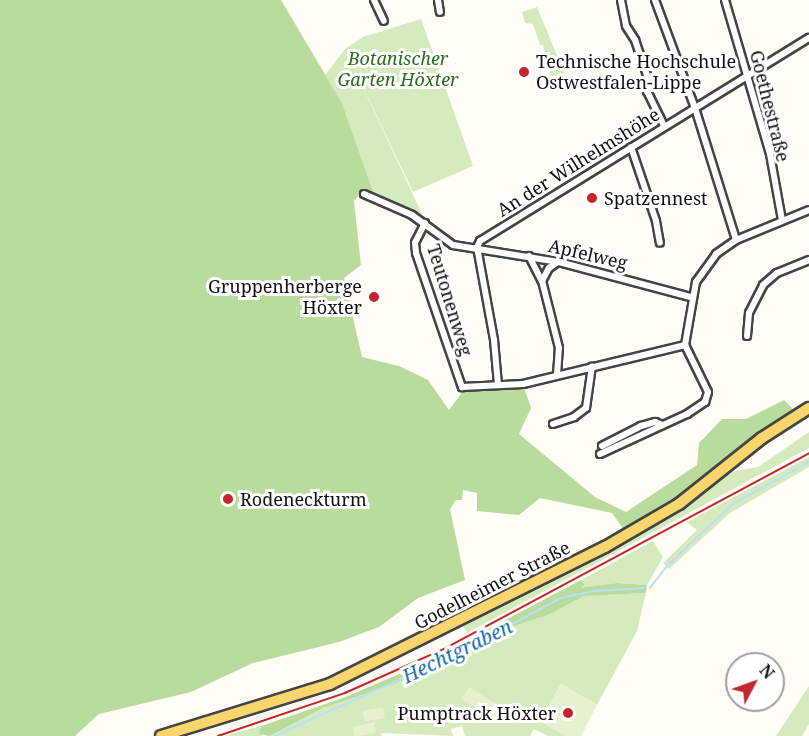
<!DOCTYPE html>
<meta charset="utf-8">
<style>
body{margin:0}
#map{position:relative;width:809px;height:736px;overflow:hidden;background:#fffdf5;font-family:"Noto Serif",serif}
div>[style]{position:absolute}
.green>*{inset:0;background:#d5ebbd}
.forest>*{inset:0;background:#b9dc9c}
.pitch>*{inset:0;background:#e6f2cf;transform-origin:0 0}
.stream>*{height:1.5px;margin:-0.75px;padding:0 0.75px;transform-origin:0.75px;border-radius:0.75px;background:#b9e0f7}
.roads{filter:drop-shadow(2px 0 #444) drop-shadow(-2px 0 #444) drop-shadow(0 2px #444) drop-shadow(0 -2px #444)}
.minor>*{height:6px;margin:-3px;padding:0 3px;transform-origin:3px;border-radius:3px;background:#fff}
.primary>*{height:10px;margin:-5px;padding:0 5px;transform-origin:5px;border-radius:5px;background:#f9d66b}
.rail>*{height:1.5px;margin:-0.75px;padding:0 0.75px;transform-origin:0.75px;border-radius:0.75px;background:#c4262e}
.dots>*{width:16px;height:16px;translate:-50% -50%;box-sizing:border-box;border:3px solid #fff;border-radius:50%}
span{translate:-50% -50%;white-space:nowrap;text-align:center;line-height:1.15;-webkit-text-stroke:6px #fff;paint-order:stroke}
.park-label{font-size:18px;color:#2f6b1f;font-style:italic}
.poi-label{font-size:18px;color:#111}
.left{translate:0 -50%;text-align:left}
.right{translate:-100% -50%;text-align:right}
.street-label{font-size:18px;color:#111}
.water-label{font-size:20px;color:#1768a6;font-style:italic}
.north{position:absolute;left:725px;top:652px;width:60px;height:60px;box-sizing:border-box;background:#fff;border:2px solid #a0a0a0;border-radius:50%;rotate:49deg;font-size:16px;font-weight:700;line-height:24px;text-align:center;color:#111}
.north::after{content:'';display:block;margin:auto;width:21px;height:27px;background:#c4262e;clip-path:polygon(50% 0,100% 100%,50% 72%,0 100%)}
</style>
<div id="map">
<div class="green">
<i style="clip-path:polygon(537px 7px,565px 75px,562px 76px,565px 89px,555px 92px,543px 45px,540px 45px,533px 24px,525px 23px,522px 12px)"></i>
<i style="clip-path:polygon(421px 19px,473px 166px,413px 192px,347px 53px,422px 214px,374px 194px,342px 103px,325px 75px,345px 49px,363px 37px)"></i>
<i style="clip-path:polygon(809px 432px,809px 448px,467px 633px,461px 623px,625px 542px,682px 508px,725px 473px,758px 467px)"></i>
<i style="clip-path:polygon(809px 457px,809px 467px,730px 513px,669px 569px,663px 563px,697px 530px,687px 522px)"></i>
<i style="clip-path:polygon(653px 541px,663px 557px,647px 585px,617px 583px,580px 589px,585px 585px,581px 580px)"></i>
<i style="clip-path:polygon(646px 593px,637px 631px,597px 705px,561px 684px,540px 721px,566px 736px,548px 736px,534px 729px,530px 736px,465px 736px,462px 726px,451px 729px,453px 736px,382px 733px,381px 736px,270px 736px,323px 708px,435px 662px,512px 623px,550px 614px,584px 596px)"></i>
<i style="clip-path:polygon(809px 686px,809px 724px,802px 736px,776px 736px)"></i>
<i style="clip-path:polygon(261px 726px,262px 736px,224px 736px)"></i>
</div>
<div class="forest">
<i style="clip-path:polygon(0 0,281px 0,342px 103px,374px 194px,363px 190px,354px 201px,361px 265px,344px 278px,362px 357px,399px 366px,428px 380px,449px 410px,464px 390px,524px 387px,531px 408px,519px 434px,595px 497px,626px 512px,697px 465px,699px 443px,722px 419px,746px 419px,784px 400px,793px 409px,688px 491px,624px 530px,612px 513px,540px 498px,519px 515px,477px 511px,477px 493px,463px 490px,462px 500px,456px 500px,450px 509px,465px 580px,418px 598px,379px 627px,339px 642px,253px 663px,191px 692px,99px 714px,75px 736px,0 736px)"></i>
<i style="clip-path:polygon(581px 580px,585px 585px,581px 588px,617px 583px,647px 585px,646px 593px,584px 596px,550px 614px,514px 626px,512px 623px,396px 683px,323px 708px,270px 736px,259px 734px,261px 726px,343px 698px,418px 666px)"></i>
</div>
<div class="pitch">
<i style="clip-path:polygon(561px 684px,597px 705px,581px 736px,566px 736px,540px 721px)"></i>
<i style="left:469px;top:687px;width:39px;height:14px;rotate:32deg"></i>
<i style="left:383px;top:707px;width:11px;height:21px;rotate:80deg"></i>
<i style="clip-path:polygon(374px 722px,376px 733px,354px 736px,353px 727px)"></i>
</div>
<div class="stream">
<i style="left:650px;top:588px;width:28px;rotate:-52deg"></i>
<i style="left:667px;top:566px;width:91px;rotate:-43.2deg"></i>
<i style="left:733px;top:504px;width:87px;rotate:-28.9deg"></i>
<i style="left:275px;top:736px;width:203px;rotate:-24.4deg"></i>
<i style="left:460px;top:652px;width:115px;rotate:-28.1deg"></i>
<i style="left:561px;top:598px;width:33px;rotate:-12deg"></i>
<i style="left:593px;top:591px;width:51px;rotate:-3.4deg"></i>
</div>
<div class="roads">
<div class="minor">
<i style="left:374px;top:0;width:23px;rotate:65deg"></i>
<i style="left:438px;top:0;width:12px;rotate:81deg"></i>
<i style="left:621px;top:0;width:26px;rotate:79deg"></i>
<i style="left:626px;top:26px;width:17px;rotate:57deg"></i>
<i style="left:635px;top:40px;width:46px;rotate:71.2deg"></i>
<i style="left:650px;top:84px;width:8px;rotate:113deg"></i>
<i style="left:647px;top:91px;width:39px;rotate:64deg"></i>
<i style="left:655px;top:0;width:115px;rotate:69.7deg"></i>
<i style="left:695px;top:108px;width:138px;rotate:72.7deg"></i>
<i style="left:725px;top:0;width:160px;rotate:73.7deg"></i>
<i style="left:770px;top:154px;width:67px;rotate:79.7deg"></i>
<i style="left:631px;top:147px;width:78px;rotate:71.3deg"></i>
<i style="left:656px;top:221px;width:22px;rotate:80deg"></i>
<i style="left:364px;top:194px;width:52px;rotate:23.6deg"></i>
<i style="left:412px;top:215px;width:51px;rotate:36.2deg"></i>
<i style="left:453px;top:245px;width:107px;rotate:9.1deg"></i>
<i style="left:559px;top:262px;width:137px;rotate:14.9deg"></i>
<i style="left:425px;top:223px;width:22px;rotate:117deg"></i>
<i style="left:415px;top:243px;width:10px;rotate:84deg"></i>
<i style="left:416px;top:253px;width:142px;rotate:71.1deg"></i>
<i style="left:462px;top:387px;width:61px;rotate:-2.8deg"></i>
<i style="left:523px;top:384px;width:167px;rotate:-13.5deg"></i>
<i style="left:477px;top:247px;width:7px;rotate:-63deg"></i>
<i style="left:480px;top:241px;width:387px;rotate:-31.7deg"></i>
<i style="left:477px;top:247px;width:95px;rotate:79.6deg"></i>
<i style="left:494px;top:340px;width:45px;rotate:84.9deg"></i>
<i style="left:529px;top:256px;width:28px;rotate:63deg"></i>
<i style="left:747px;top:336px;width:23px;rotate:-85deg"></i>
<i style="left:749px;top:313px;width:31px;rotate:-63deg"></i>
<i style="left:763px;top:285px;width:18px;rotate:-41deg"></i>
<i style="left:777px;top:273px;width:35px;rotate:-22deg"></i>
<i style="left:557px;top:375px;width:27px;rotate:-86deg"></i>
<i style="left:559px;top:348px;width:69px;rotate:-104.2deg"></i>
<i style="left:542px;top:281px;width:15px;rotate:-62deg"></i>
<i style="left:549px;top:268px;width:11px;rotate:-34deg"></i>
<i style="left:553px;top:424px;width:22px;rotate:-18deg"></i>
<i style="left:574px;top:417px;width:15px;rotate:-37deg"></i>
<i style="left:586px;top:408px;width:42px;rotate:-81.9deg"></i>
<i style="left:602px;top:446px;width:44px;rotate:-27.1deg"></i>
<i style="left:641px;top:426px;width:15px;rotate:-16deg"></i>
<i style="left:655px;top:422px;width:8px;rotate:23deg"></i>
<i style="left:600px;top:454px;width:96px;rotate:-24.7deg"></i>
<i style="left:687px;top:414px;width:22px;rotate:-34deg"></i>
<i style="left:705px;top:402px;width:10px;rotate:-73deg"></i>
<i style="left:708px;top:392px;width:52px;rotate:-116.1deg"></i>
<i style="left:685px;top:345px;width:64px;rotate:-80.1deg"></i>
<i style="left:696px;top:282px;width:34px;rotate:-54deg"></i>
<i style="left:716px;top:254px;width:24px;rotate:-35deg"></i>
<i style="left:736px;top:240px;width:79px;rotate:-22.3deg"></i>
</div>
<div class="primary">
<i style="left:161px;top:736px;width:177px;rotate:-17.1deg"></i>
<i style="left:330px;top:684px;width:307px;rotate:-26.5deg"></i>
<i style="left:605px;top:547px;width:86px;rotate:-30.2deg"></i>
<i style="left:679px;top:504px;width:106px;rotate:-38.5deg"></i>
<i style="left:762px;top:438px;width:56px;rotate:-32.6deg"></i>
</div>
</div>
<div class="rail">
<i style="left:218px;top:736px;width:134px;rotate:-18.7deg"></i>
<i style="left:345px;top:693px;width:111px;rotate:-24deg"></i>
<i style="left:446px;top:648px;width:412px;rotate:-28.2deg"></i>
</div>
<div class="dots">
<i style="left:524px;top:72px;background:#c4262e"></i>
<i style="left:592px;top:198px;background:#c4262e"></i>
<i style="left:374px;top:297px;background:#c4262e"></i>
<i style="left:228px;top:499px;background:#c4262e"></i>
<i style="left:568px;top:713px;background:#c4262e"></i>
</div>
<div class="park-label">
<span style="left:398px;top:69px">Botanischer<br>Garten Höxter</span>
</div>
<div class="poi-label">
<span class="left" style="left:536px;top:72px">Technische Hochschule<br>Ostwestfalen-Lippe</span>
<span class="left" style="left:604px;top:198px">Spatzennest</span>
<span class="right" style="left:362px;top:297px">Gruppenherberge<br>Höxter</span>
<span class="left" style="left:240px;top:499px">Rodeneckturm</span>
<span class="right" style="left:556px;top:713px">Pumptrack Höxter</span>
</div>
<div class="street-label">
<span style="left:770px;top:106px;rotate:76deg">Goethestraße</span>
<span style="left:578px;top:162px;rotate:-32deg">An der Wilhelmshöhe</span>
<span style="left:588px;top:254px;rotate:13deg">Apfelweg</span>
<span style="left:450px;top:300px;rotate:73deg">Teutonenweg</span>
<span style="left:492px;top:585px;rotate:-27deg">Godelheimer Straße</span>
</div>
<div class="water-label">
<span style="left:457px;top:651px;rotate:-26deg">Hechtgraben</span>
</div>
<div class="north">N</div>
</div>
